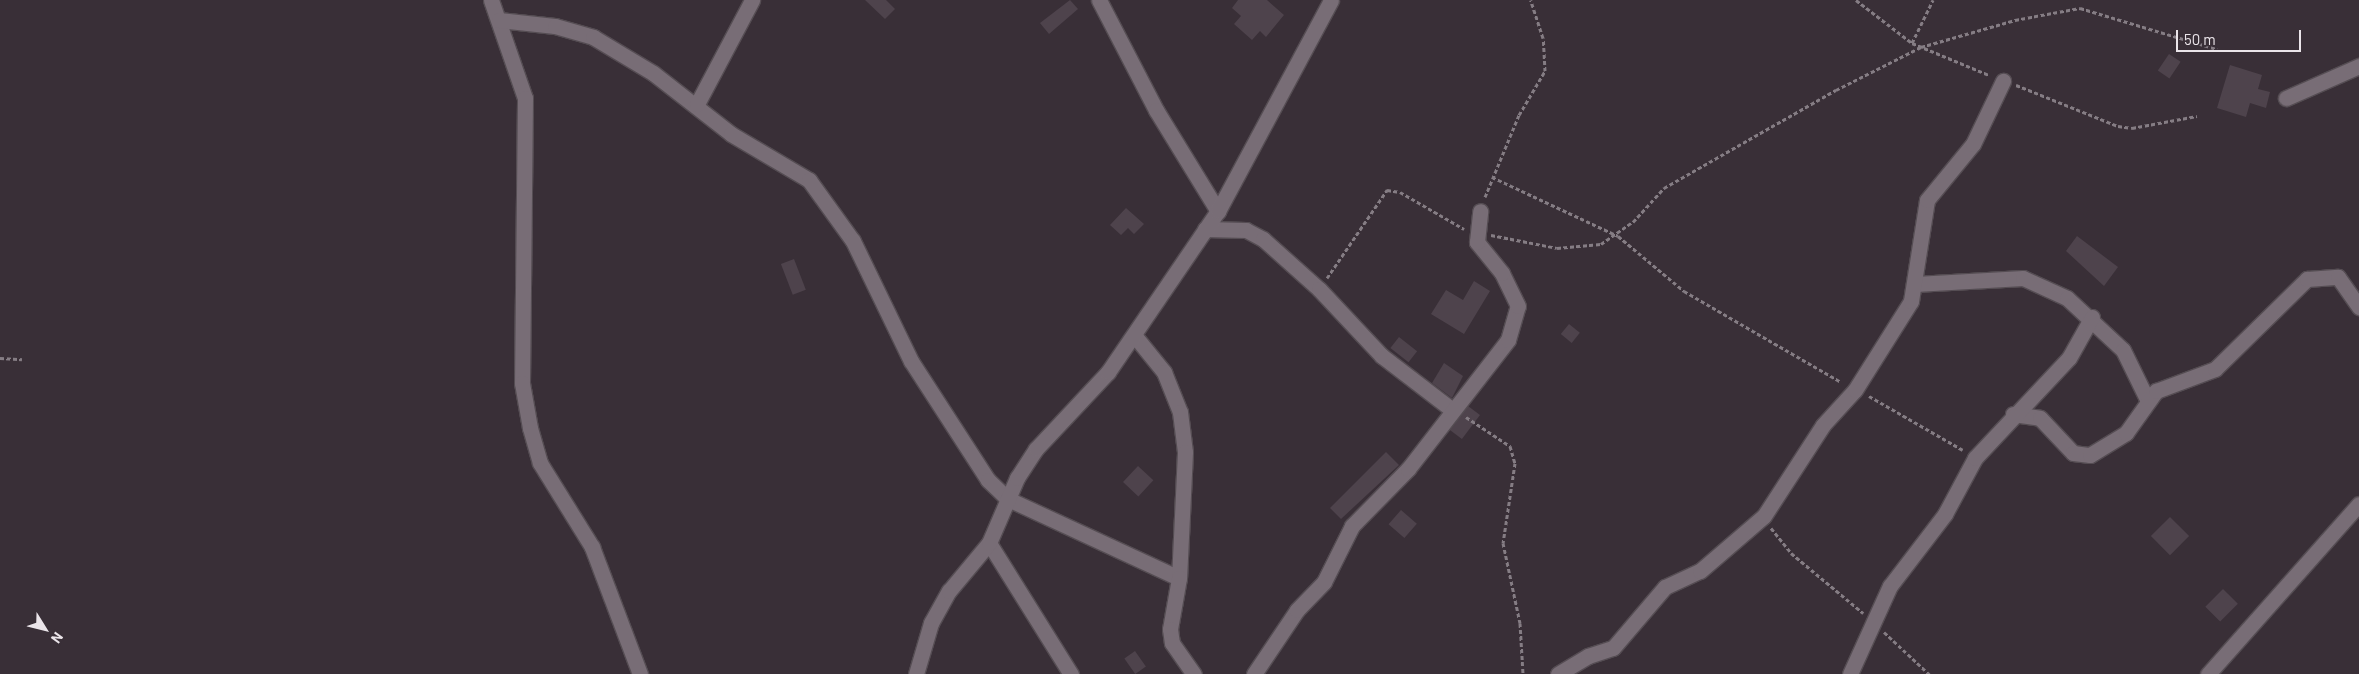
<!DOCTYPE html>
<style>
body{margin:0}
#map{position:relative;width:2359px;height:674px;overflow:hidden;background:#392f37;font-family:Barlow,sans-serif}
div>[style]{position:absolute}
.building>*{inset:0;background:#4e434c;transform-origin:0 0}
.path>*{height:3px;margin-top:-1.5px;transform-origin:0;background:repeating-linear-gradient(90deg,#857d84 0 4px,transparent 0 6.5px)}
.roads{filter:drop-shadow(1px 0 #554d53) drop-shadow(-1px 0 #554d53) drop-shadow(0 1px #554d53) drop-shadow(0 -1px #554d53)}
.minor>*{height:15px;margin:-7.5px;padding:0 7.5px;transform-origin:7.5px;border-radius:7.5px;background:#786d76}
span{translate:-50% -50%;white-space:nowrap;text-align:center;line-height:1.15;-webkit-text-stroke:4px #392f37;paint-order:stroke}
.north{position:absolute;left:20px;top:604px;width:50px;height:50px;-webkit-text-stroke:4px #392f37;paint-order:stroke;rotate:126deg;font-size:14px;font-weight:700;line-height:20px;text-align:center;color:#ebe5ea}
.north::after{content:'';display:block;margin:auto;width:18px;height:22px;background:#ebe5ea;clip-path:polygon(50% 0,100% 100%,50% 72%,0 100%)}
.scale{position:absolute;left:2176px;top:30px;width:125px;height:22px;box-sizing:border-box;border:2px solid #ebe5ea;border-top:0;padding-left:6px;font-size:15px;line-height:18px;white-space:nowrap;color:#ebe5ea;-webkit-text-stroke:4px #392f37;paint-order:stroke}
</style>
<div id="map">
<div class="building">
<i style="clip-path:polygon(865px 0,886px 0,895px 9px,885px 19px)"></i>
<i style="clip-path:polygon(1070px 0,1078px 9px,1049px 34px,1040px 23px)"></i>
<i style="clip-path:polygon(1238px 0,1267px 0,1284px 15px,1266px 37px,1260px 31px,1252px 40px,1234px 24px,1241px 16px,1232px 8px)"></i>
<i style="left:2169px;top:54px;width:14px;height:20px;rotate:34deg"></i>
<i style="clip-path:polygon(2230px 65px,2262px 75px,2258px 89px,2270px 92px,2266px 108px,2250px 103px,2246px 117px,2217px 108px)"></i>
<i style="clip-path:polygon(1126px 208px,1144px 224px,1134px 234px,1128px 228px,1121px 235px,1110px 225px)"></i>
<i style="clip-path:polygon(2077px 236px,2118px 267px,2104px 286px,2066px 251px)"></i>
<i style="left:794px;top:259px;width:33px;height:14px;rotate:69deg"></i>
<i style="clip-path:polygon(1474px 281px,1490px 291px,1464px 334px,1431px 314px,1446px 290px,1463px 300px)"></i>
<i style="left:1569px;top:324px;width:14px;height:13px;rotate:39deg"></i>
<i style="left:1399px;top:337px;width:23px;height:14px;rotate:38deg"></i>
<i style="clip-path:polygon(1444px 363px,1463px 376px,1452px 398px,1432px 383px)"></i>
<i style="left:1468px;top:406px;width:15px;height:30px;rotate:37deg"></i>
<i style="clip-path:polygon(1386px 452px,1399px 465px,1341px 519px,1330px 508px)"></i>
<i style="left:1138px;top:466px;width:21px;height:22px;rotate:43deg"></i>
<i style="left:1401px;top:510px;width:21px;height:19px;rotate:41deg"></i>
<i style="left:2170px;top:517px;width:27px;height:27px;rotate:45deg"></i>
<i style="left:2223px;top:589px;width:21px;height:25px;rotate:45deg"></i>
<i style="left:1135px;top:651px;width:19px;height:13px;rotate:55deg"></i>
</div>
<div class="path">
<i style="left:1856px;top:0;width:71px;rotate:37.5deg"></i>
<i style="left:1912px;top:43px;width:83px;rotate:22.6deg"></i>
<i style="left:1912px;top:43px;width:48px;rotate:-64deg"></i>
<i style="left:2016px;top:85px;width:110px;rotate:21.9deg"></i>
<i style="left:2118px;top:126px;width:14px;rotate:8deg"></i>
<i style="left:2132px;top:128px;width:66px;rotate:-10.5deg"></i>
<i style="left:1492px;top:177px;width:139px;rotate:25.1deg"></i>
<i style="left:1618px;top:236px;width:86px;rotate:39.8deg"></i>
<i style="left:1684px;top:291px;width:181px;rotate:30.1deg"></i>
<i style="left:1485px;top:197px;width:89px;rotate:-67.5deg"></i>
<i style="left:1519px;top:115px;width:51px;rotate:-59.4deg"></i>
<i style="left:1545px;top:71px;width:33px;rotate:-93deg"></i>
<i style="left:1543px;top:38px;width:40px;rotate:-108deg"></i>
<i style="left:1491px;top:235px;width:67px;rotate:11.1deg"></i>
<i style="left:1557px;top:248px;width:44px;rotate:-5.2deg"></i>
<i style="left:1601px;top:244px;width:39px;rotate:-35deg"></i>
<i style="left:1633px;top:222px;width:46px;rotate:-47.6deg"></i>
<i style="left:1664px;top:188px;width:198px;rotate:-29.7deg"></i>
<i style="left:1836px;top:90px;width:95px;rotate:-26.8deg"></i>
<i style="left:1921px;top:47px;width:98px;rotate:-16deg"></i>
<i style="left:2015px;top:20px;width:66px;rotate:-10.5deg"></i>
<i style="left:2080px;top:8px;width:143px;rotate:16.7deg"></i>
<i style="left:1327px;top:278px;width:107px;rotate:-55.7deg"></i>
<i style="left:1387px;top:190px;width:13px;rotate:9deg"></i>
<i style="left:1400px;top:192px;width:74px;rotate:30deg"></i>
<i style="left:0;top:358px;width:22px;rotate:3deg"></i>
<i style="left:1869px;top:396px;width:108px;rotate:29.9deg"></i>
<i style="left:1466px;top:417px;width:53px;rotate:33.4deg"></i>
<i style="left:1510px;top:446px;width:18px;rotate:74deg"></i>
<i style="left:1515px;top:463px;width:81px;rotate:98.5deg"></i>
<i style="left:1503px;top:543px;width:82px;rotate:78deg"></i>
<i style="left:1520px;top:623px;width:51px;rotate:86.6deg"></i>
<i style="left:1771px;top:528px;width:32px;rotate:51deg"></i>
<i style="left:1791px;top:553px;width:94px;rotate:39.8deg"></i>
<i style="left:1884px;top:632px;width:62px;rotate:43deg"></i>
</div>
<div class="roads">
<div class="minor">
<i style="left:491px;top:0;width:104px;rotate:70.9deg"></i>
<i style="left:525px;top:98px;width:285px;rotate:90.6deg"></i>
<i style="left:522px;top:383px;width:46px;rotate:79.9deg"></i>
<i style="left:530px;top:428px;width:36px;rotate:74deg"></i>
<i style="left:540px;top:463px;width:99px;rotate:58.2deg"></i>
<i style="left:592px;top:547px;width:136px;rotate:69.3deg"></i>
<i style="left:1099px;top:0;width:124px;rotate:62.6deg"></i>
<i style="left:1156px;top:110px;width:119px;rotate:58.5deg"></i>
<i style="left:499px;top:20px;width:56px;rotate:6.1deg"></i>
<i style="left:555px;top:26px;width:40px;rotate:16deg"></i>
<i style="left:593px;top:37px;width:70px;rotate:31deg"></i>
<i style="left:653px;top:73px;width:99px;rotate:38deg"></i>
<i style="left:731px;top:134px;width:91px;rotate:30.5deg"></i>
<i style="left:809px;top:180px;width:75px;rotate:54.2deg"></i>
<i style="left:853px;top:241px;width:133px;rotate:64.2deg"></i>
<i style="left:911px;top:361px;width:142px;rotate:57.1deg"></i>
<i style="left:988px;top:480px;width:28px;rotate:44deg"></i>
<i style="left:1008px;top:499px;width:188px;rotate:24.8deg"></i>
<i style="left:2286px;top:98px;width:80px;rotate:-23.7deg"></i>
<i style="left:697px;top:104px;width:118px;rotate:-62.1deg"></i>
<i style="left:1205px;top:229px;width:41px;rotate:1.4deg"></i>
<i style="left:1246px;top:230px;width:19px;rotate:28deg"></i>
<i style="left:1263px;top:239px;width:75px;rotate:41.8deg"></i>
<i style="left:1319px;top:289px;width:92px;rotate:46.8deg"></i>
<i style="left:1382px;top:356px;width:87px;rotate:37.5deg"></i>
<i style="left:1915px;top:284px;width:108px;rotate:-3.2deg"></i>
<i style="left:2023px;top:278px;width:48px;rotate:24.4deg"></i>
<i style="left:2067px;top:298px;width:76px;rotate:42.9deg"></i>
<i style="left:2123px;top:350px;width:57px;rotate:63.9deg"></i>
<i style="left:1134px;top:335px;width:48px;rotate:51deg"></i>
<i style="left:1164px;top:372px;width:43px;rotate:68.2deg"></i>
<i style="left:1180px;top:412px;width:40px;rotate:82.9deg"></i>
<i style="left:1185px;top:452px;width:126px;rotate:92.7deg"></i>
<i style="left:1179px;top:578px;width:52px;rotate:100deg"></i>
<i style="left:1170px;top:629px;width:14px;rotate:82deg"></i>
<i style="left:1172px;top:643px;width:38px;rotate:55deg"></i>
<i style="left:2013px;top:414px;width:27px;rotate:8deg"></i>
<i style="left:2040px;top:418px;width:48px;rotate:46.7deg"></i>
<i style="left:2073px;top:453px;width:17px;rotate:7deg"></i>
<i style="left:2090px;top:455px;width:42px;rotate:-31.4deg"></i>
<i style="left:2126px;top:433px;width:52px;rotate:-54.5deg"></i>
<i style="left:2156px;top:391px;width:63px;rotate:-20.4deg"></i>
<i style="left:2215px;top:369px;width:129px;rotate:-44.4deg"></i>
<i style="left:2307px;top:279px;width:31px;rotate:-4deg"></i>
<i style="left:2338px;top:277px;width:37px;rotate:55deg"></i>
<i style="left:989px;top:543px;width:155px;rotate:58deg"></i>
<i style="left:916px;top:674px;width:53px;rotate:-73.6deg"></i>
<i style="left:931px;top:623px;width:37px;rotate:-61deg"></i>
<i style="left:949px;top:591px;width:62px;rotate:-50.2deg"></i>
<i style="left:989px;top:543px;width:71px;rotate:-66.7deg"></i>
<i style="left:1017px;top:478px;width:35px;rotate:-57deg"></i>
<i style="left:1036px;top:449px;width:105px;rotate:-46.9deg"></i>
<i style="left:1108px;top:372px;width:195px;rotate:-55.7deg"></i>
<i style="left:1218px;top:211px;width:239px;rotate:-61.8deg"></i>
<i style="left:1254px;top:674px;width:77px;rotate:-56.1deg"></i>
<i style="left:1297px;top:610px;width:39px;rotate:-46deg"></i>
<i style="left:1324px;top:582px;width:63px;rotate:-63.4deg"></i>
<i style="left:1352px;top:526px;width:80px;rotate:-45.5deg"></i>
<i style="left:1408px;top:469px;width:163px;rotate:-52.2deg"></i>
<i style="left:1508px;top:340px;width:35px;rotate:-74deg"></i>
<i style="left:1518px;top:306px;width:37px;rotate:-116deg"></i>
<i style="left:1502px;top:273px;width:40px;rotate:-129deg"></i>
<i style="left:1477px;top:242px;width:31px;rotate:-84deg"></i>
<i style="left:1558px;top:674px;width:35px;rotate:-31deg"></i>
<i style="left:1588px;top:656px;width:26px;rotate:-18deg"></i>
<i style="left:1613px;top:648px;width:80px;rotate:-49.6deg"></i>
<i style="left:1665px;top:587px;width:38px;rotate:-25deg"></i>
<i style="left:1700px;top:571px;width:84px;rotate:-40.7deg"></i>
<i style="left:1764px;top:516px;width:108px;rotate:-57deg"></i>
<i style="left:1823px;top:425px;width:47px;rotate:-47.6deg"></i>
<i style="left:1855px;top:390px;width:105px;rotate:-57.8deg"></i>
<i style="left:1911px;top:301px;width:102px;rotate:-81deg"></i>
<i style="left:1927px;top:200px;width:72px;rotate:-50.6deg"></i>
<i style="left:1973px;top:144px;width:70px;rotate:-64.5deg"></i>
<i style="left:1850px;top:674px;width:97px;rotate:-65.6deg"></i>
<i style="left:1890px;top:586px;width:91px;rotate:-52.6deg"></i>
<i style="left:1945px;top:514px;width:64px;rotate:-61.8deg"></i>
<i style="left:1975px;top:458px;width:137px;rotate:-46.8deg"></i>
<i style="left:2069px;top:358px;width:47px;rotate:-60.7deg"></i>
<i style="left:2208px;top:674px;width:227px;rotate:-48.4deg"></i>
</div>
</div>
<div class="north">N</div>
<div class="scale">50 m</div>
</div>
